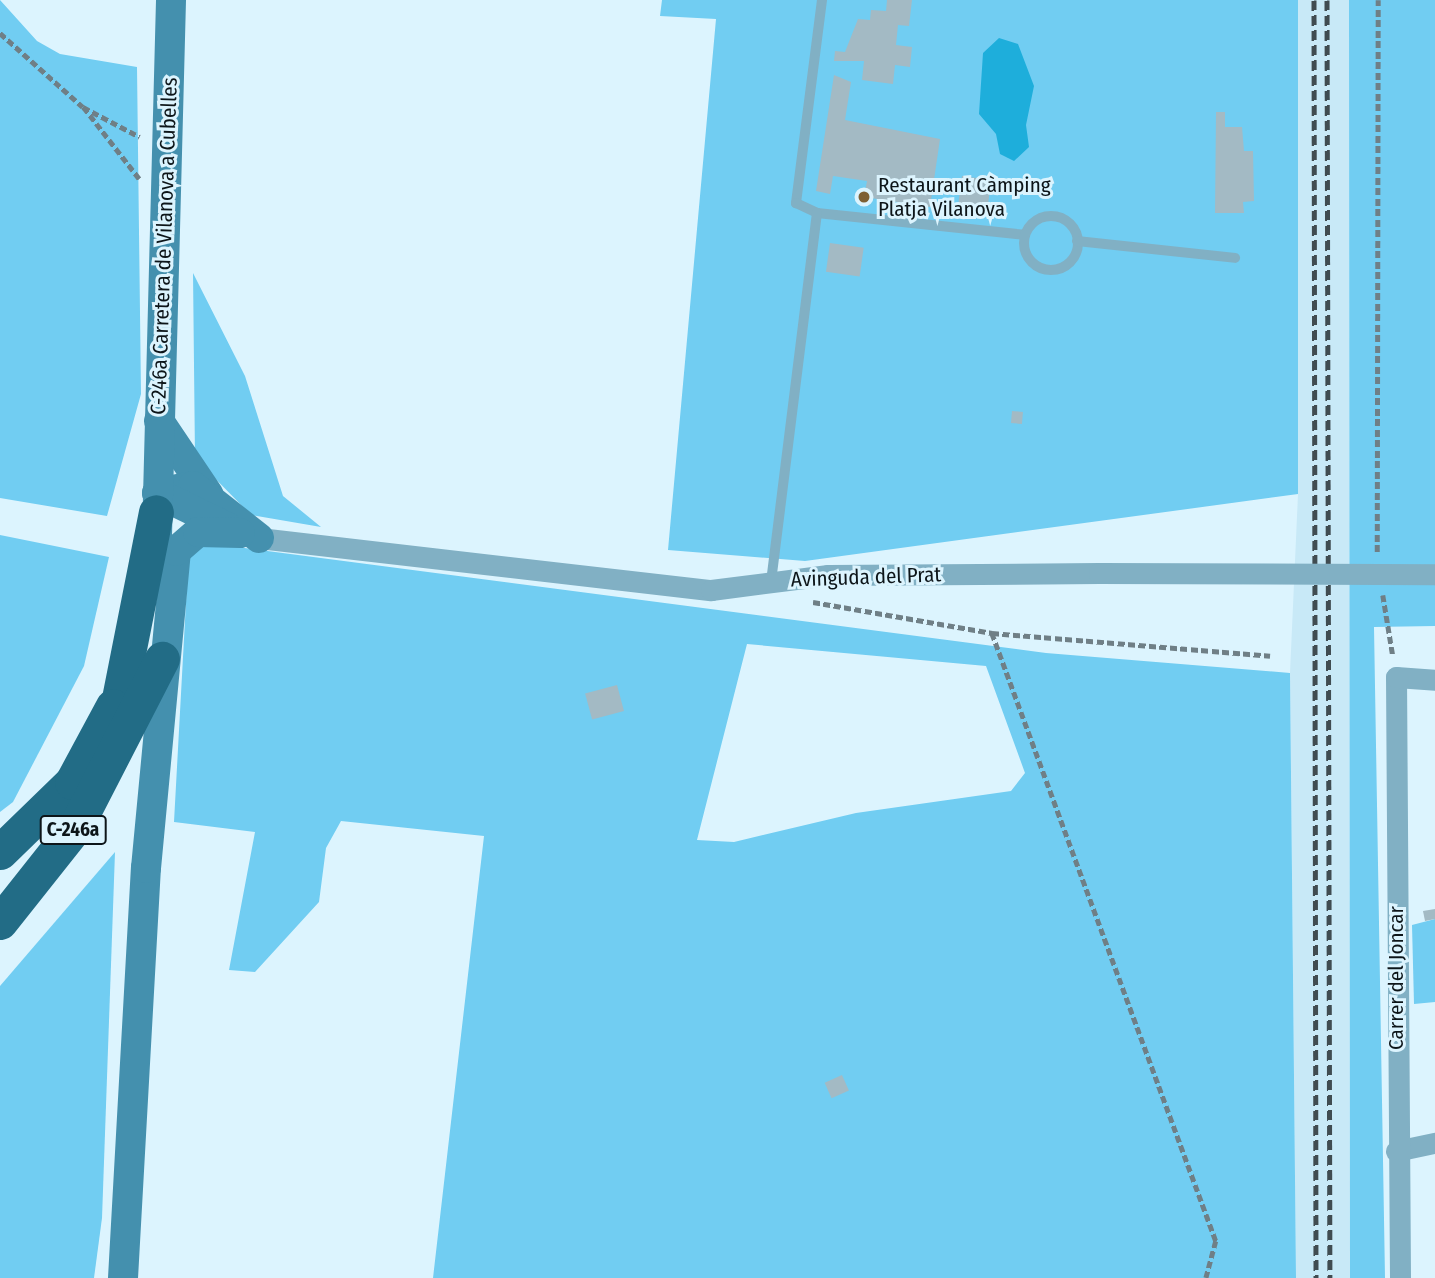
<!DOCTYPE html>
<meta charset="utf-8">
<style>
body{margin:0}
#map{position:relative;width:1435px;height:1278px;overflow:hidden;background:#dcf4fe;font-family:"Fira Sans Condensed",sans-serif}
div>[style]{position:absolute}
.built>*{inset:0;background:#c8e9f7}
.green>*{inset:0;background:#71cdf2}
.water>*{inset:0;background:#1eaedb}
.building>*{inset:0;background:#a3bac4;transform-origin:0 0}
.path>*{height:4.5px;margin-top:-2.25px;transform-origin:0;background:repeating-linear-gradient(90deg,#6f7f86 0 7px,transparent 0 10.5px)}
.service>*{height:10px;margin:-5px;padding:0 5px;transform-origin:5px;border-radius:5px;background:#81b0c4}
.service>.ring{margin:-5px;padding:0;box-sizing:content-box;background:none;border:10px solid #81b0c4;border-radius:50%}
.minor>*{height:21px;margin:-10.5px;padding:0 10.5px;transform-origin:10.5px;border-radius:10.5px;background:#81b0c4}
.secondary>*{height:30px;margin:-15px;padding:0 15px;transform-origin:15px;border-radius:15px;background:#4490ae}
.trunk>*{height:35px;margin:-17.5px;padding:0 17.5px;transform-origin:17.5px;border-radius:17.5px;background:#226c86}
.rail>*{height:5px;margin-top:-2.5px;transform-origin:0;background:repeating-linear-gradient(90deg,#404c51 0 10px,transparent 0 15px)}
.minor-bridge>*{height:21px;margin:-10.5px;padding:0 10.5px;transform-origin:10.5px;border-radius:10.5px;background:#81b0c4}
.dots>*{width:19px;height:19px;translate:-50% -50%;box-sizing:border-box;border:4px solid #dcf4fe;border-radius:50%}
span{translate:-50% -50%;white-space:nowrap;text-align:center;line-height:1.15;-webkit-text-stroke:6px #dcf4fe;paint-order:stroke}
.shield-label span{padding:2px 5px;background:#dcf4fe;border:2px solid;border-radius:5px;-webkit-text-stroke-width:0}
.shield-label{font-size:19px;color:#0d1519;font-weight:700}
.poi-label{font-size:21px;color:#0d1519}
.left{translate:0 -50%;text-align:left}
.street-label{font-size:21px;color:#0d1519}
</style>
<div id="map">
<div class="built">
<i style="clip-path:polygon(1298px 0,1349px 0,1350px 1278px,1296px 1278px,1290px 673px,1298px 494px)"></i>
</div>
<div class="green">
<i style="clip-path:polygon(0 0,37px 41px,60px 54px,137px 67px,141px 394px,107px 516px,0 498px)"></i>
<i style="clip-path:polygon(662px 0,1298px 0,1298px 494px,805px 561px,668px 550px,716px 19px,660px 16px)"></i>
<i style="clip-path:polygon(1349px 0,1435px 0,1435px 626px,1374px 627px,1385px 1278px,1350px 1278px)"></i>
<i style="clip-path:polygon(193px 273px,245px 376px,283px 496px,321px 527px,251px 515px,195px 458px)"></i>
<i style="clip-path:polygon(0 535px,109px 557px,84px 666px,13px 802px,0 812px)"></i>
<i style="clip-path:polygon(evenodd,222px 545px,1046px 653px,1290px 673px,1296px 1278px,433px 1278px,484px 836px,341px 821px,326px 848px,319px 902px,255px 972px,229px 970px,255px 832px,174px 822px,189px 547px,222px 545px,747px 644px,986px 666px,1025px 773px,1011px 791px,856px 813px,734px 842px,697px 840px,747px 644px)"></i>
<i style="clip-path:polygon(115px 852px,102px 1218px,94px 1278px,0 1278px,0 986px)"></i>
<i style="clip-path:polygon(1435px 919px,1435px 1002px,1414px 1004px,1412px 925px)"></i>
</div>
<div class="water">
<i style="clip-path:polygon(999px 38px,1018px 44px,1034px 86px,1026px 125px,1029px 147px,1014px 161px,1000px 154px,996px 134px,979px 114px,983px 53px)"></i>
</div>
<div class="building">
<i style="clip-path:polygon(887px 0,912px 0,909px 26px,898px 25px,896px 45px,912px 47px,910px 67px,895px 65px,893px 84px,862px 80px,864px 61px,834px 61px,835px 51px,845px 52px,858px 19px,870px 20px,871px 10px,886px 11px)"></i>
<i style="clip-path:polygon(834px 75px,851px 82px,845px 120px,940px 139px,930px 207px,864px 197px,867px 181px,833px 176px,830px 194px,816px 191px)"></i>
<i style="clip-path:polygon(1216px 112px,1225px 112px,1225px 127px,1242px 127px,1244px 151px,1253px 151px,1254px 201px,1243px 202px,1244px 213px,1215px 213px)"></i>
<i style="clip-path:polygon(962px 176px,991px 180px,987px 214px,958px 206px)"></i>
<i style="left:830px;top:243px;width:34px;height:29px;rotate:8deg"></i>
<i style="left:1012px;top:411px;width:11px;height:12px;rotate:5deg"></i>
<i style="left:617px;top:685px;width:27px;height:33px;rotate:75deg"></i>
<i style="clip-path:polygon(1435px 909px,1435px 919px,1425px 921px,1423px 911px)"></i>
<i style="left:842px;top:1075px;width:17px;height:19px;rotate:66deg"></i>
</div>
<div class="path">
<i style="left:0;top:33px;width:111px;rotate:41.7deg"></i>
<i style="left:139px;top:179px;width:91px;rotate:-127.9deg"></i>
<i style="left:83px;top:107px;width:64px;rotate:27.8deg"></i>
<i style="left:1377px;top:552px;width:552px;rotate:-89.9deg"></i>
<i style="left:1383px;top:595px;width:62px;rotate:80.7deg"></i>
<i style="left:813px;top:602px;width:182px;rotate:9.8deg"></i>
<i style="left:992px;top:633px;width:279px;rotate:4.7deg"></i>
<i style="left:992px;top:633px;width:648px;rotate:69.78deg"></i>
<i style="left:1216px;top:1241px;width:38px;rotate:105deg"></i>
</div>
<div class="service">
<i style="left:822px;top:0;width:205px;rotate:97.3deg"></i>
<i style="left:796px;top:203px;width:23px;rotate:25deg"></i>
<i style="left:817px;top:213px;width:209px;rotate:6deg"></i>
<i class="ring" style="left:1024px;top:216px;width:44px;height:44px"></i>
<i style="left:1077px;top:241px;width:159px;rotate:6.1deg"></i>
<i style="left:771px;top:582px;width:372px;rotate:-82.9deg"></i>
</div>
<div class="minor">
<i style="left:259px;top:538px;width:455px;rotate:6.6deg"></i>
<i style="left:711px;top:590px;width:118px;rotate:-7.3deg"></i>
<i style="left:828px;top:575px;width:271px;rotate:-0.4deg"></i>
<i style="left:1396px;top:1151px;width:40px;rotate:-12deg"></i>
<i style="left:1400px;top:1278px;width:601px;rotate:-90.38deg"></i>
<i style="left:1396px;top:677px;width:39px;rotate:4deg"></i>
</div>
<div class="secondary">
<i style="left:159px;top:421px;width:89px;rotate:56deg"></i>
<i style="left:157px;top:493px;width:37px;rotate:-11deg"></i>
<i style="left:193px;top:486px;width:84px;rotate:38.2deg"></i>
<i style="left:157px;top:493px;width:80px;rotate:25.9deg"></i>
<i style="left:157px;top:535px;width:535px;rotate:-88.5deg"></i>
<i style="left:123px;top:1278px;width:411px;rotate:-86.8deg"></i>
<i style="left:146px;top:868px;width:318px;rotate:-84.6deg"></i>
<i style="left:176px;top:551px;width:29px;rotate:-41deg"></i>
<i style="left:198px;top:532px;width:42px;rotate:1.4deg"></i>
</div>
<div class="trunk">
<i style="left:112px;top:734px;width:226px;rotate:-78.8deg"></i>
<i style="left:0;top:852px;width:100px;rotate:-44.2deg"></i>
<i style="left:72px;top:782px;width:86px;rotate:-61.7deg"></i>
<i style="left:0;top:922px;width:122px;rotate:-51.6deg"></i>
<i style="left:76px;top:826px;width:188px;rotate:-62.8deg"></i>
</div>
<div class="rail">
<i style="left:1314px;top:0;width:1278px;rotate:89.91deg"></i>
<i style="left:1327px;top:0;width:1278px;rotate:89.87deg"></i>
</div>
<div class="minor-bridge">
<i style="left:1099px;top:573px;width:336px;rotate:0.2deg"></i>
</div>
<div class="dots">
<i style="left:864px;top:197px;background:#7d6034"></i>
</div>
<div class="shield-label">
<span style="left:73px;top:830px">C-246a</span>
</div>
<div class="poi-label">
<span class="left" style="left:878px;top:197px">Restaurant Càmping<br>Platja Vilanova</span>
</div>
<div class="street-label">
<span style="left:164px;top:246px;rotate:-88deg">C-246a Carretera de Vilanova a Cubelles</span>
<span style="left:866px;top:577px;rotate:-2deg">Avinguda del Prat</span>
<span style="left:1396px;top:978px;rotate:-90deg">Carrer del Joncar</span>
</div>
</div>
